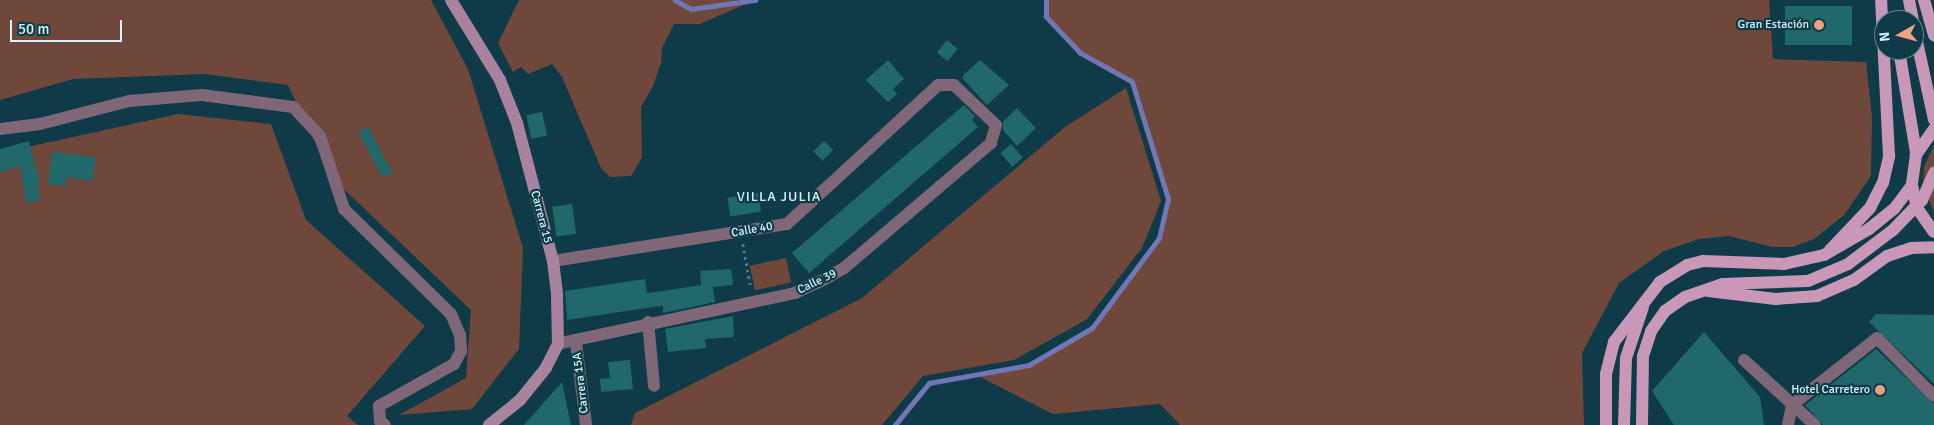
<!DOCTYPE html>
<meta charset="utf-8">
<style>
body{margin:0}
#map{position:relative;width:1934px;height:425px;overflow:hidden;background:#0e3b47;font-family:Signika,sans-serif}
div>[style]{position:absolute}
.green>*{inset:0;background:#6f483b;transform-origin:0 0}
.stream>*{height:4.5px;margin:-2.25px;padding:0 2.25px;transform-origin:2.25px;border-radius:2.25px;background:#7177b5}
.building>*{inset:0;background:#21686a;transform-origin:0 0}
.path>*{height:2.5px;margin-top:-1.25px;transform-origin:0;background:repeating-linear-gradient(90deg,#517984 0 2.5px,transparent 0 6.5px)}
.street>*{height:12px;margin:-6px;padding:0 6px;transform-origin:6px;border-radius:6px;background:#806777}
.secondary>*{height:12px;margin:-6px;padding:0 6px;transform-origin:6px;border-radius:6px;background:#a9839d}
.primary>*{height:12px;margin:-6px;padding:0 6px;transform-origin:6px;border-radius:6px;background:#c998b9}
.primary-bridge>*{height:12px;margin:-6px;padding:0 6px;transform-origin:6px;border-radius:6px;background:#c998b9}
.dots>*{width:14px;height:14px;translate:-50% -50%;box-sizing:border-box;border:2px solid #0e3b47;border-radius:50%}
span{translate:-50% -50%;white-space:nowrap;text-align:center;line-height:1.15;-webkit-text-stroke:4.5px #0e3b47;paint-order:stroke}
.poi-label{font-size:12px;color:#d4f3fc}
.right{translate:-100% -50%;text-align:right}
.street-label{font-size:12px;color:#d4f3fc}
.neighbourhood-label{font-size:14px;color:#d4f3fc;letter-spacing:1px}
.north{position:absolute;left:1874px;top:10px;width:50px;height:50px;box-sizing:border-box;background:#0e3b47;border:1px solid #5d858f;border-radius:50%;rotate:263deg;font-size:14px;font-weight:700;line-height:20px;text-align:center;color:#d4f3fc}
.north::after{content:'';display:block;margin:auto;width:18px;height:22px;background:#f39f84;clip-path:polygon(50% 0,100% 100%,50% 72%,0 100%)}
.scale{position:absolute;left:10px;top:20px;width:112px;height:22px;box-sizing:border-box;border:2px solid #d4f3fc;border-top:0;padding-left:6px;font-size:15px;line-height:18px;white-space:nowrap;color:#d4f3fc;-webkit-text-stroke:4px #0e3b47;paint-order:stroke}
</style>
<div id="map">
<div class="green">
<i style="clip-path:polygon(0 0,431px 0,468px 69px,523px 248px,519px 349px,472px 409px,399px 415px,466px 378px,471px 310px,331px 177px,288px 85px,205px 74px,73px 79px,0 100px)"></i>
<i style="clip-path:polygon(519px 0,755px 0,700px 24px,674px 24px,662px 48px,661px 63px,653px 86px,641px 107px,642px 157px,631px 176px,610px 177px,601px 168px,562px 77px,552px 64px,528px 74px,521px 67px,513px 72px,498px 43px)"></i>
<i style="clip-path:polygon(1046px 0,1769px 0,1773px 59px,1866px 62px,1872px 117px,1871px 176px,1844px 215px,1814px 239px,1793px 247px,1772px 247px,1729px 236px,1699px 239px,1664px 251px,1619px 283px,1582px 353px,1584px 425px,1180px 425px,1160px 404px,1053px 414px,980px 377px,1029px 365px,1092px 328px,1159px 238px,1168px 199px,1132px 82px,1080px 53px,1046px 17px)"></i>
<i style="clip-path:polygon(1126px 88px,1161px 201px,1142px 248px,1087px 319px,1014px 360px,923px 376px,882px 425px,631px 425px,635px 413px,862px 298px,1065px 127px)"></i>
<i style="clip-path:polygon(178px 114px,271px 124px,306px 220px,425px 326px,347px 416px,358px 425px,0 425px,0 153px)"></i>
<i style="clip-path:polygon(1934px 145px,1934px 213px,1923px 184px,1924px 167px)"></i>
<i style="left:786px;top:258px;width:25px;height:37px;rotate:78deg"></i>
</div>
<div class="stream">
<i style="left:675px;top:0;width:18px;rotate:29deg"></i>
<i style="left:691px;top:9px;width:65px;rotate:-8deg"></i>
<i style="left:895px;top:425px;width:54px;rotate:-51deg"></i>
<i style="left:929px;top:383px;width:102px;rotate:-10.2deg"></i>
<i style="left:1029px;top:365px;width:73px;rotate:-30.4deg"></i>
<i style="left:1092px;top:328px;width:112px;rotate:-53.3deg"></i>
<i style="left:1159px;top:238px;width:40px;rotate:-77deg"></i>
<i style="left:1168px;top:199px;width:122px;rotate:-107.1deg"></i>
<i style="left:1132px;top:82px;width:60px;rotate:-150.9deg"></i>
<i style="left:1080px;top:53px;width:50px;rotate:-133.4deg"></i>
<i style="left:1046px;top:17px;width:17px;rotate:-90deg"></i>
</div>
<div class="building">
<i style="left:1785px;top:6px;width:67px;height:39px"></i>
<i style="left:947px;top:40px;width:14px;height:16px;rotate:39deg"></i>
<i style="clip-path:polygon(888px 60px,904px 79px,893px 89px,897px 94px,888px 102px,866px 80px)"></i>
<i style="clip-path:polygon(980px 60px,1009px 85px,987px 105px,963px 79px,963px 75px)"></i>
<i style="clip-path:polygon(964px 105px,975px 116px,972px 120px,978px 127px,809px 273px,792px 253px)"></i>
<i style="clip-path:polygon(1017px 108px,1036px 128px,1017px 146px,1003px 130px,1003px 122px)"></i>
<i style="left:542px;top:112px;width:24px;height:16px;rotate:78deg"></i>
<i style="left:368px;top:127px;width:52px;height:11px;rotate:62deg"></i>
<i style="clip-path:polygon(29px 141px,40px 183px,37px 183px,40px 200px,26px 203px,20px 166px,0 172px,0 149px)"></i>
<i style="left:824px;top:141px;width:13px;height:15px;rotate:45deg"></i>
<i style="left:1011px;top:144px;width:18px;height:14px;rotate:49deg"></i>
<i style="clip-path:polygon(52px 152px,96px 157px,92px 181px,67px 177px,66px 186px,48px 184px)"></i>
<i style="left:758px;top:193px;width:19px;height:31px;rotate:81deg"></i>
<i style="left:572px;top:204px;width:30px;height:20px;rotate:82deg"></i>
<i style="clip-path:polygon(731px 269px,733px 285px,713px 287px,715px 302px,663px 313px,663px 306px,653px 307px,567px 320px,565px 291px,645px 279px,647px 293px,663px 291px,701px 285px,700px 271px)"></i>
<i style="clip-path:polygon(1876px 314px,1934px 315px,1934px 384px,1869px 322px)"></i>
<i style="clip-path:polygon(733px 316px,734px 337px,705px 339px,706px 348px,668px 352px,665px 329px)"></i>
<i style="clip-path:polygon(1704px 332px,1760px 397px,1764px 425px,1674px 425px,1652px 391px)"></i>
<i style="clip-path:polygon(1876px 349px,1934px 404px,1934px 425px,1823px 425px,1805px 405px)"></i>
<i style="clip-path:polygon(630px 360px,633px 389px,601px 392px,600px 379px,610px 378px,608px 362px)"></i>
<i style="clip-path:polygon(562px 382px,571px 425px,524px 425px)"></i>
</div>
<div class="path">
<i style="left:743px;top:244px;width:45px;rotate:79.7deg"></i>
</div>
<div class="street">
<i style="left:0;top:129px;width:40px;rotate:-7.1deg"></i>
<i style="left:40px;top:124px;width:92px;rotate:-14.5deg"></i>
<i style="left:129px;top:101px;width:73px;rotate:-4.7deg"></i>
<i style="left:202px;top:95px;width:92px;rotate:7.5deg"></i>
<i style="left:293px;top:107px;width:40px;rotate:47deg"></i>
<i style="left:320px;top:136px;width:77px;rotate:71.8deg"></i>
<i style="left:344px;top:209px;width:150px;rotate:44.5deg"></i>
<i style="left:451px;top:314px;width:23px;rotate:67deg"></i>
<i style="left:460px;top:335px;width:16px;rotate:86deg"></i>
<i style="left:461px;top:351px;width:15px;rotate:118deg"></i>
<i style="left:454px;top:364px;width:86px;rotate:150.8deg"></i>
<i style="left:379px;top:406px;width:15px;rotate:86deg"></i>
<i style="left:380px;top:421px;width:6px;rotate:39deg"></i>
<i style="left:553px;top:261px;width:237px;rotate:-9deg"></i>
<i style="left:787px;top:224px;width:205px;rotate:-42.6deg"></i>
<i style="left:938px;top:85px;width:16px"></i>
<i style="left:954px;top:85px;width:58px;rotate:43.6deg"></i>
<i style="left:996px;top:125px;width:19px;rotate:106deg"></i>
<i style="left:991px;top:143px;width:193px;rotate:139.6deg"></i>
<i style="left:844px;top:268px;width:22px;rotate:150deg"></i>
<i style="left:825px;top:279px;width:33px;rotate:155deg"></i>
<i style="left:795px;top:293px;width:242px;rotate:167.9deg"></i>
<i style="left:648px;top:322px;width:64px;rotate:84.6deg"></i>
<i style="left:576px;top:342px;width:84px;rotate:83.1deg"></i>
<i style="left:1744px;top:360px;width:96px;rotate:42.5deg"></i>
<i style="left:1788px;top:425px;width:20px;rotate:-79deg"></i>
<i style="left:1792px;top:405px;width:108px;rotate:-38.2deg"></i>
<i style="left:1877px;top:338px;width:81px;rotate:45.5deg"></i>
</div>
<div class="secondary">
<i style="left:451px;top:0;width:94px;rotate:58.5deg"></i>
<i style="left:500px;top:80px;width:46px;rotate:68.4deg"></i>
<i style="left:517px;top:123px;width:143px;rotate:75.4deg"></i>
<i style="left:553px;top:261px;width:35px;rotate:83deg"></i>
<i style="left:557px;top:296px;width:48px;rotate:88.8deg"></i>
<i style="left:558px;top:344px;width:27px;rotate:117deg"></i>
<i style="left:546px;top:368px;width:41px;rotate:129.1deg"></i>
<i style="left:520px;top:400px;width:40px;rotate:141deg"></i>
</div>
<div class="primary">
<i style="left:1909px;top:0;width:20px;rotate:79deg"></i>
<i style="left:1924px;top:0;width:37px;rotate:74deg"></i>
<i style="left:1914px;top:28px;width:94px;rotate:77.7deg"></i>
<i style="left:1899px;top:50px;width:104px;rotate:80.6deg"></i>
<i style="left:1934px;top:129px;width:32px;rotate:125deg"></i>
<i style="left:1916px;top:155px;width:30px;rotate:98deg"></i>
<i style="left:1912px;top:185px;width:24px;rotate:78deg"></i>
<i style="left:1917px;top:208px;width:29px;rotate:55deg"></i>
<i style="left:1830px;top:250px;width:58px;rotate:-46.4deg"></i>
<i style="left:1870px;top:208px;width:28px;rotate:-63deg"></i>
<i style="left:1883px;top:183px;width:28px;rotate:-77deg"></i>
<i style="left:1889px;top:156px;width:156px;rotate:-92.9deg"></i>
<i style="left:1708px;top:291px;width:68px;rotate:6.7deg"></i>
<i style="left:1776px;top:299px;width:41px;rotate:-4.2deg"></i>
<i style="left:1817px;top:296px;width:40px;rotate:-23.4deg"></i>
<i style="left:1854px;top:280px;width:41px;rotate:-36deg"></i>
<i style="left:1887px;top:256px;width:25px;rotate:-18deg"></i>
<i style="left:1911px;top:248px;width:23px;rotate:-2deg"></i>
<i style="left:1606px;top:425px;width:51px;rotate:-90deg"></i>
<i style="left:1606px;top:374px;width:33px;rotate:-76deg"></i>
<i style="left:1614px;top:342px;width:76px;rotate:-52.5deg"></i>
<i style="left:1660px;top:282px;width:32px;rotate:-32deg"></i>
<i style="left:1687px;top:265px;width:16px;rotate:-14deg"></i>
<i style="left:1703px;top:261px;width:81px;rotate:2.1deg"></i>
<i style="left:1784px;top:264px;width:41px;rotate:-12.7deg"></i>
<i style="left:1824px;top:255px;width:52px;rotate:-30deg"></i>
<i style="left:1869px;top:229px;width:32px;rotate:-39deg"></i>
<i style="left:1894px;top:209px;width:30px;rotate:-53deg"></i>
<i style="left:1624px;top:425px;width:67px;rotate:-88.3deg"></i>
<i style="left:1626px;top:358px;width:54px;rotate:-71.6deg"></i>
<i style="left:1642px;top:425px;width:69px;rotate:-89.2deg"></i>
<i style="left:1643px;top:356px;width:26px;rotate:-72deg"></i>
<i style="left:1651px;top:331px;width:24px;rotate:-55deg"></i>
<i style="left:1665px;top:311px;width:24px;rotate:-35deg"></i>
<i style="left:1685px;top:297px;width:40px;rotate:-18.9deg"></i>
<i style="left:1723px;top:284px;width:85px;rotate:-2deg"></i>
</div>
<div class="primary-bridge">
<i style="left:1808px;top:281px;width:43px;rotate:-23deg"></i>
<i style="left:1848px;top:264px;width:56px;rotate:-37.1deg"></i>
<i style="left:1893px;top:230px;width:42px;rotate:-46deg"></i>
<i style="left:1922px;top:200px;width:30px;rotate:-66deg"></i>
</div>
<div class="dots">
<i style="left:1819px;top:25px;background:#f39f84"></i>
<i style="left:1880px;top:390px;background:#f39f84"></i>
</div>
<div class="poi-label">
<span class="right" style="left:1809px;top:25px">Gran Estación</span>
<span class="right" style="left:1870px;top:390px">Hotel Carretero</span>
</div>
<div class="street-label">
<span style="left:541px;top:217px;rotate:75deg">Carrera 15</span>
<span style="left:752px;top:230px;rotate:-10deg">Calle 40</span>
<span style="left:817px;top:282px;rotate:-26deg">Calle 39</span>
<span style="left:581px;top:383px;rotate:-97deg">Carrera 15A</span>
</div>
<div class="neighbourhood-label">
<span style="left:779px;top:197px">VILLA JULIA</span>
</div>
<div class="north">N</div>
<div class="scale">50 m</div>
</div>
